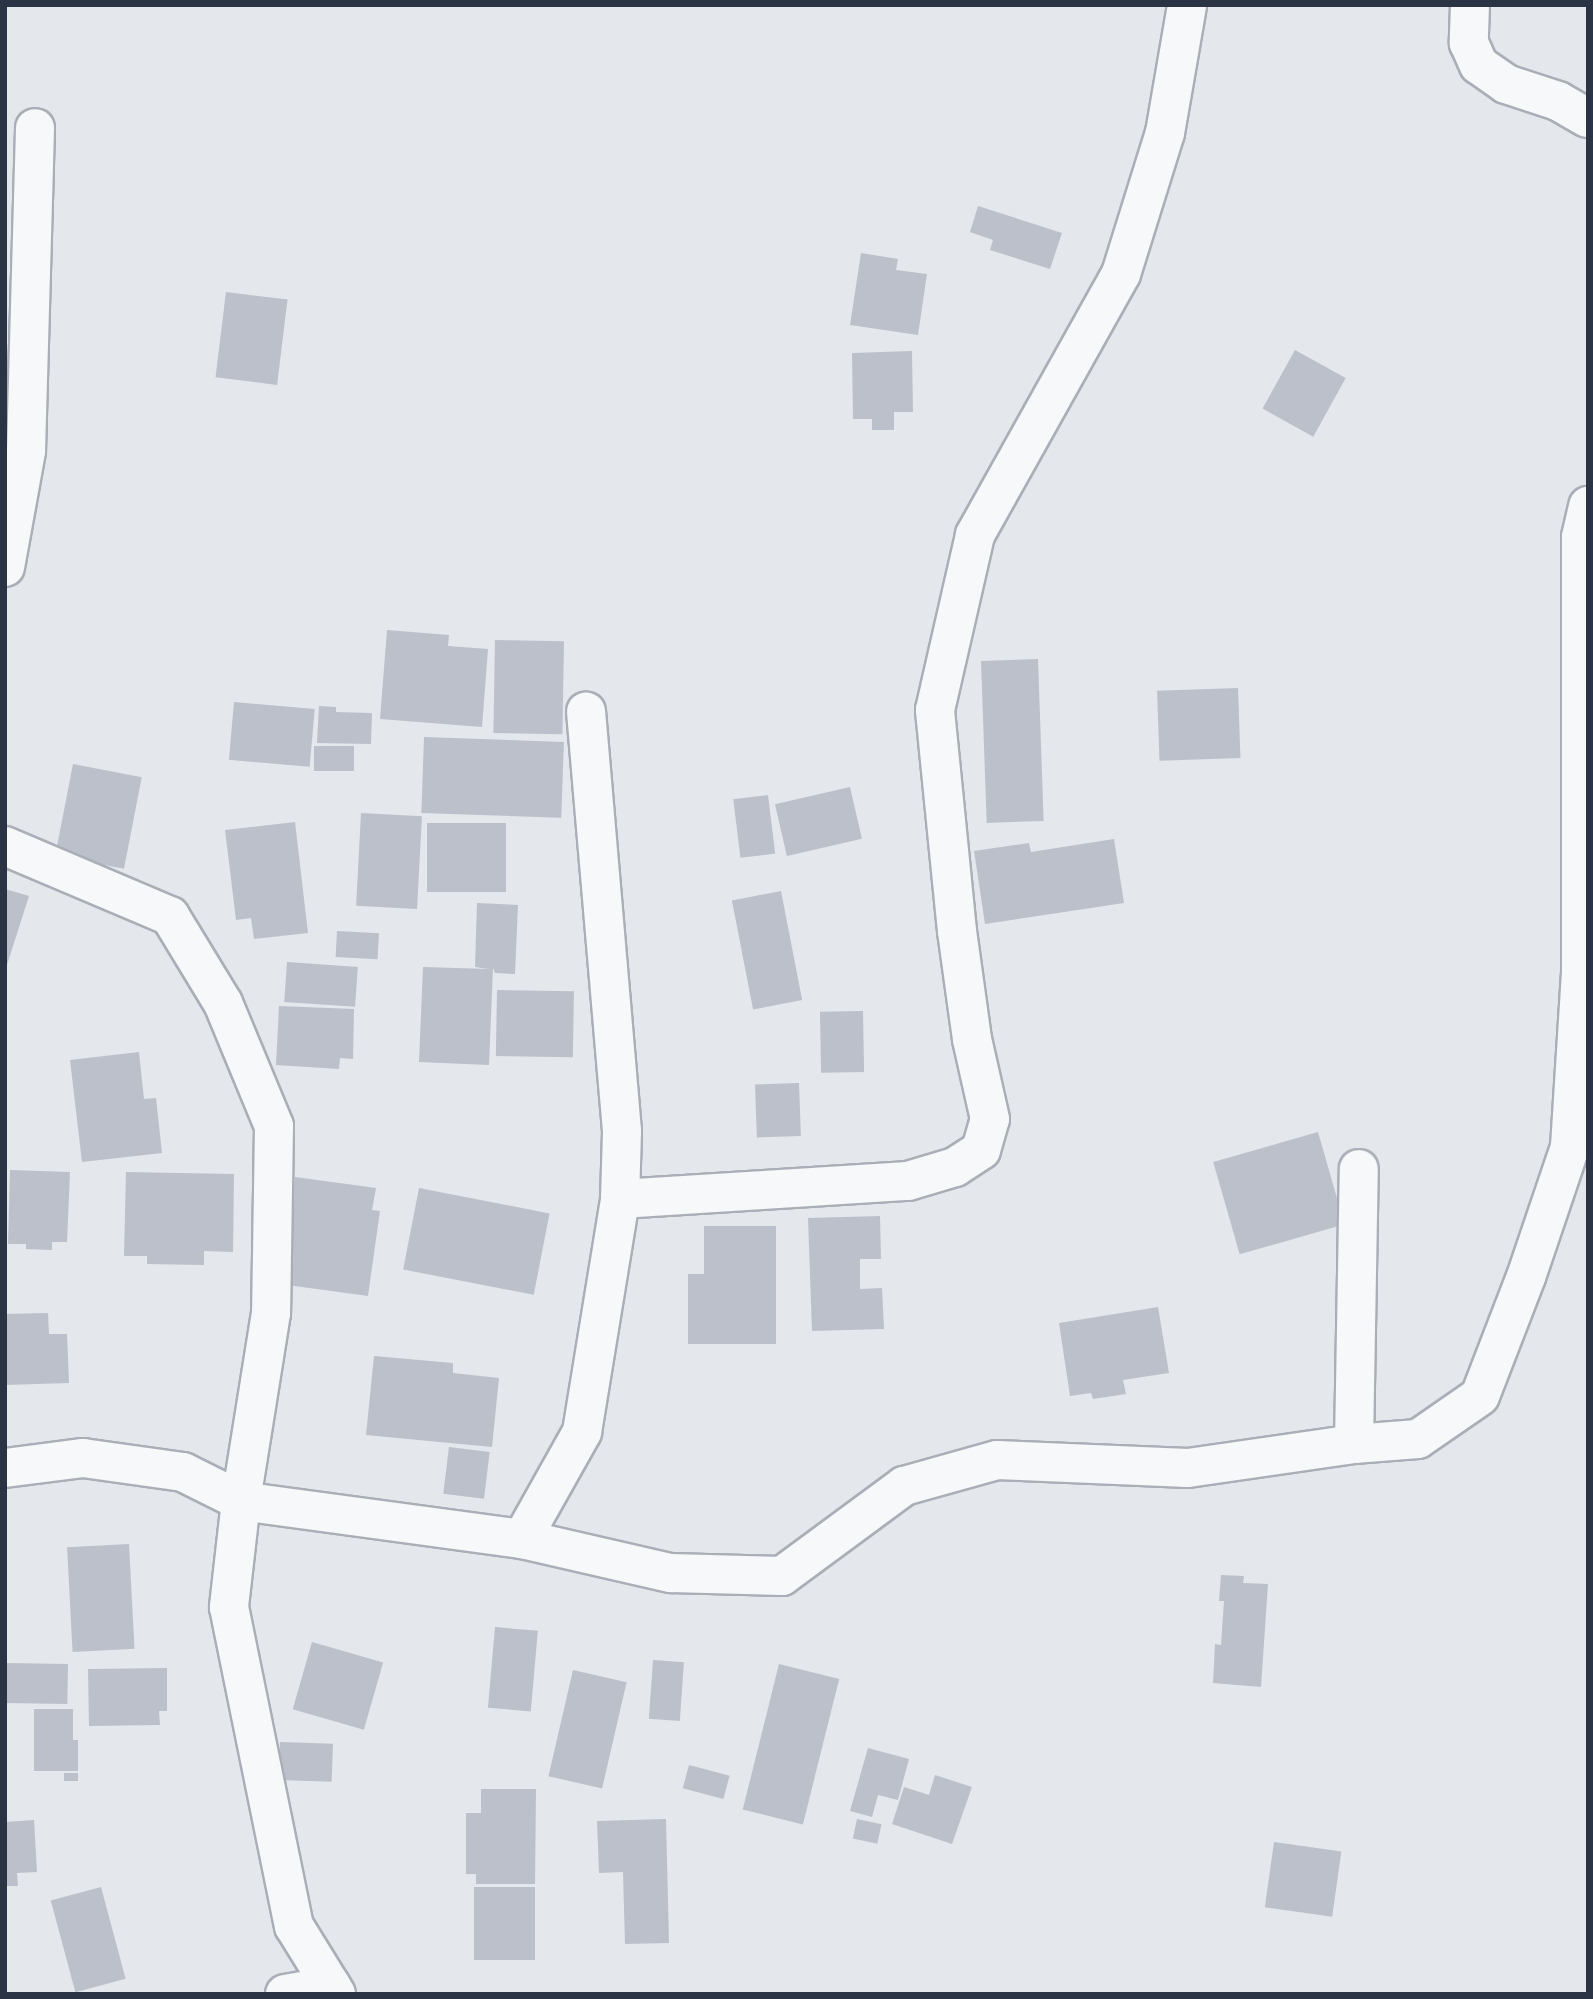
<!DOCTYPE html>
<style>
body{margin:0}
#map{position:relative;width:1593px;height:1999px;overflow:hidden;background:#e4e7ec;font-family:"Noto Sans",sans-serif}
div>[style]{position:absolute}
.building>*{inset:0;background:#bbc0ca;transform-origin:0 0}
.roads{filter:drop-shadow(2px 0 #a9aeb7) drop-shadow(-2px 0 #a9aeb7) drop-shadow(0 2px #a9aeb7) drop-shadow(0 -2px #a9aeb7)}
.minor>*{height:38px;margin:-19px;padding:0 19px;transform-origin:19px;border-radius:19px;background:#f7f8fa}
span{translate:-50% -50%;white-space:nowrap;text-align:center;line-height:1.15;-webkit-text-stroke:5px #f4f6f9;paint-order:stroke}
.frame{position:absolute;inset:0;border:7px solid #2b3445;pointer-events:none}
</style>
<div id="map">
<div class="building">
<i style="clip-path:polygon(978px 206px,1062px 233px,1050px 269px,990px 250px,993px 240px,970px 232px)"></i>
<i style="clip-path:polygon(861px 253px,898px 259px,896px 270px,927px 274px,918px 335px,850px 325px)"></i>
<i style="left:226px;top:292px;width:62px;height:86px;rotate:7deg"></i>
<i style="left:1295px;top:350px;width:58px;height:67px;rotate:29deg"></i>
<i style="clip-path:polygon(912px 351px,913px 412px,894px 412px,894px 430px,872px 430px,872px 419px,853px 419px,852px 353px)"></i>
<i style="clip-path:polygon(387px 630px,449px 635px,448px 646px,488px 649px,482px 727px,380px 719px)"></i>
<i style="left:495px;top:640px;width:69px;height:93px;rotate:1deg"></i>
<i style="left:1038px;top:659px;width:162px;height:57px;rotate:88deg"></i>
<i style="left:1238px;top:688px;width:70px;height:81px;rotate:88deg"></i>
<i style="left:234px;top:702px;width:81px;height:58px;rotate:5deg"></i>
<i style="clip-path:polygon(319px 706px,336px 707px,336px 712px,372px 713px,371px 744px,317px 743px)"></i>
<i style="left:424px;top:737px;width:140px;height:76px;rotate:2deg"></i>
<i style="left:314px;top:746px;width:40px;height:25px"></i>
<i style="left:73px;top:764px;width:70px;height:93px;rotate:11deg"></i>
<i style="left:850px;top:787px;width:53px;height:77px;rotate:77deg"></i>
<i style="left:768px;top:795px;width:59px;height:35px;rotate:83deg"></i>
<i style="left:361px;top:813px;width:61px;height:93px;rotate:3deg"></i>
<i style="clip-path:polygon(295px 822px,308px 933px,254px 939px,251px 918px,236px 920px,225px 830px)"></i>
<i style="left:427px;top:823px;width:79px;height:69px"></i>
<i style="clip-path:polygon(1114px 839px,1124px 903px,985px 924px,974px 851px,1029px 843px,1031px 852px)"></i>
<i style="clip-path:polygon(5px 889px,29px 896px,6px 968px,5px 968px)"></i>
<i style="left:781px;top:891px;width:111px;height:50px;rotate:79deg"></i>
<i style="clip-path:polygon(477px 903px,518px 905px,515px 974px,495px 973px,493px 968px,489px 1065px,419px 1062px,423px 967px,489px 969px,475px 967px)"></i>
<i style="left:337px;top:931px;width:42px;height:26px;rotate:3deg"></i>
<i style="left:287px;top:962px;width:71px;height:40px;rotate:4deg"></i>
<i style="left:497px;top:990px;width:77px;height:66px;rotate:1deg"></i>
<i style="clip-path:polygon(279px 1006px,354px 1009px,353px 1059px,340px 1058px,339px 1069px,276px 1065px)"></i>
<i style="left:863px;top:1011px;width:61px;height:43px;rotate:89deg"></i>
<i style="clip-path:polygon(139px 1052px,144px 1099px,156px 1098px,162px 1153px,82px 1162px,70px 1060px)"></i>
<i style="left:799px;top:1083px;width:53px;height:44px;rotate:88deg"></i>
<i style="left:1318px;top:1132px;width:96px;height:109px;rotate:74deg"></i>
<i style="clip-path:polygon(10px 1170px,70px 1172px,67px 1242px,52px 1242px,52px 1250px,26px 1249px,26px 1244px,8px 1244px)"></i>
<i style="clip-path:polygon(126px 1172px,234px 1174px,233px 1252px,204px 1251px,204px 1265px,147px 1264px,147px 1256px,124px 1256px)"></i>
<i style="clip-path:polygon(295px 1177px,376px 1188px,372px 1210px,380px 1211px,368px 1296px,280px 1284px)"></i>
<i style="left:419px;top:1188px;width:133px;height:83px;rotate:11deg"></i>
<i style="clip-path:polygon(880px 1216px,881px 1259px,860px 1259px,860px 1289px,882px 1288px,884px 1329px,812px 1331px,808px 1218px)"></i>
<i style="clip-path:polygon(704px 1226px,776px 1226px,776px 1344px,688px 1344px,688px 1274px,704px 1274px)"></i>
<i style="clip-path:polygon(1158px 1307px,1169px 1373px,1123px 1380px,1126px 1394px,1093px 1399px,1091px 1393px,1070px 1396px,1059px 1323px)"></i>
<i style="clip-path:polygon(48px 1313px,49px 1334px,67px 1334px,69px 1383px,5px 1385px,5px 1314px)"></i>
<i style="clip-path:polygon(374px 1356px,453px 1363px,453px 1373px,499px 1378px,492px 1447px,366px 1435px)"></i>
<i style="left:449px;top:1447px;width:41px;height:47px;rotate:7deg"></i>
<i style="left:129px;top:1544px;width:105px;height:62px;rotate:87deg"></i>
<i style="clip-path:polygon(1221px 1575px,1244px 1576px,1243px 1583px,1268px 1584px,1261px 1687px,1213px 1683px,1215px 1644px,1221px 1645px,1224px 1601px,1219px 1601px)"></i>
<i style="left:495px;top:1627px;width:43px;height:81px;rotate:5deg"></i>
<i style="left:312px;top:1642px;width:74px;height:70px;rotate:16deg"></i>
<i style="left:653px;top:1660px;width:31px;height:59px;rotate:4deg"></i>
<i style="left:5px;top:1663px;width:63px;height:40px;rotate:1deg"></i>
<i style="left:779px;top:1664px;width:62px;height:150px;rotate:14deg"></i>
<i style="clip-path:polygon(167px 1668px,167px 1711px,159px 1711px,160px 1725px,89px 1726px,88px 1669px)"></i>
<i style="left:573px;top:1670px;width:55px;height:109px;rotate:13deg"></i>
<i style="clip-path:polygon(34px 1709px,73px 1709px,73px 1740px,78px 1740px,78px 1771px,34px 1771px)"></i>
<i style="left:280px;top:1742px;width:53px;height:38px;rotate:2deg"></i>
<i style="clip-path:polygon(868px 1748px,909px 1759px,898px 1800px,878px 1795px,872px 1817px,850px 1811px)"></i>
<i style="left:689px;top:1765px;width:42px;height:24px;rotate:15deg"></i>
<i style="left:64px;top:1773px;width:14px;height:8px"></i>
<i style="clip-path:polygon(935px 1775px,972px 1787px,952px 1844px,892px 1824px,904px 1787px,929px 1795px)"></i>
<i style="clip-path:polygon(481px 1789px,536px 1789px,535px 1884px,476px 1884px,476px 1874px,466px 1874px,466px 1813px,481px 1813px)"></i>
<i style="clip-path:polygon(666px 1819px,669px 1943px,625px 1944px,623px 1872px,599px 1873px,597px 1821px)"></i>
<i style="left:857px;top:1819px;width:25px;height:20px;rotate:12deg"></i>
<i style="clip-path:polygon(34px 1820px,37px 1872px,17px 1873px,18px 1886px,5px 1886px,5px 1822px)"></i>
<i style="left:1274px;top:1842px;width:68px;height:66px;rotate:8deg"></i>
<i style="left:101px;top:1887px;width:95px;height:52px;rotate:75deg"></i>
<i style="left:535px;top:1887px;width:73px;height:61px;rotate:90deg"></i>
</div>
<div class="roads">
<div class="minor">
<i style="left:1470px;top:5px;width:38px;rotate:92deg"></i>
<i style="left:1469px;top:43px;width:24px;rotate:66deg"></i>
<i style="left:1479px;top:65px;width:33px;rotate:35deg"></i>
<i style="left:1506px;top:84px;width:55px;rotate:18.1deg"></i>
<i style="left:1558px;top:101px;width:34px;rotate:30deg"></i>
<i style="left:5px;top:567px;width:118px;rotate:-79.7deg"></i>
<i style="left:26px;top:451px;width:323px;rotate:-88.4deg"></i>
<i style="left:5px;top:846px;width:179px;rotate:23deg"></i>
<i style="left:170px;top:916px;width:102px;rotate:58.7deg"></i>
<i style="left:223px;top:1003px;width:133px;rotate:67.5deg"></i>
<i style="left:274px;top:1126px;width:187px;rotate:90.9deg"></i>
<i style="left:271px;top:1313px;width:190px;rotate:99.1deg"></i>
<i style="left:241px;top:1501px;width:107px;rotate:96.5deg"></i>
<i style="left:229px;top:1607px;width:326px;rotate:78.5deg"></i>
<i style="left:294px;top:1926px;width:80px;rotate:58.3deg"></i>
<i style="left:620px;top:1199px;width:289px;rotate:-3.6deg"></i>
<i style="left:908px;top:1181px;width:49px;rotate:-16.6deg"></i>
<i style="left:955px;top:1167px;width:31px;rotate:-33deg"></i>
<i style="left:981px;top:1150px;width:32px;rotate:-74deg"></i>
<i style="left:990px;top:1119px;width:82px;rotate:-102.7deg"></i>
<i style="left:972px;top:1039px;width:109px;rotate:-97.9deg"></i>
<i style="left:957px;top:931px;width:222px;rotate:-95.7deg"></i>
<i style="left:935px;top:710px;width:180px;rotate:-77.1deg"></i>
<i style="left:975px;top:535px;width:299px;rotate:-60.8deg"></i>
<i style="left:1121px;top:274px;width:148px;rotate:-72.7deg"></i>
<i style="left:1165px;top:133px;width:130px;rotate:-80.2deg"></i>
<i style="left:1354px;top:1444px;width:275px;rotate:-89deg"></i>
<i style="left:5px;top:1468px;width:79px;rotate:-7.3deg"></i>
<i style="left:83px;top:1458px;width:101px;rotate:8deg"></i>
<i style="left:183px;top:1472px;width:65px;rotate:26.6deg"></i>
<i style="left:241px;top:1501px;width:284px;rotate:7.7deg"></i>
<i style="left:522px;top:1539px;width:153px;rotate:12.9deg"></i>
<i style="left:671px;top:1573px;width:111px;rotate:1.5deg"></i>
<i style="left:782px;top:1576px;width:152px;rotate:-36.4deg"></i>
<i style="left:904px;top:1486px;width:97px;rotate:-15.6deg"></i>
<i style="left:997px;top:1460px;width:191px;rotate:2.4deg"></i>
<i style="left:1188px;top:1468px;width:168px;rotate:-8.2deg"></i>
<i style="left:1354px;top:1444px;width:64px;rotate:-4.5deg"></i>
<i style="left:1418px;top:1439px;width:75px;rotate:-34.7deg"></i>
<i style="left:1480px;top:1396px;width:128px;rotate:-68.9deg"></i>
<i style="left:1526px;top:1277px;width:137px;rotate:-71.3deg"></i>
<i style="left:1570px;top:1147px;width:174px;rotate:-86.4deg"></i>
<i style="left:1581px;top:973px;width:436px;rotate:-90deg"></i>
<i style="left:1581px;top:537px;width:32px;rotate:-77deg"></i>
<i style="left:522px;top:1539px;width:123px;rotate:-60.7deg"></i>
<i style="left:582px;top:1432px;width:236px;rotate:-80.7deg"></i>
<i style="left:620px;top:1199px;width:68px;rotate:-88.3deg"></i>
<i style="left:622px;top:1131px;width:421px;rotate:-94.9deg"></i>
<i style="left:285px;top:1994px;width:47px;rotate:-9.9deg"></i>
</div>
</div>
<div class="frame"></div>
</div>
